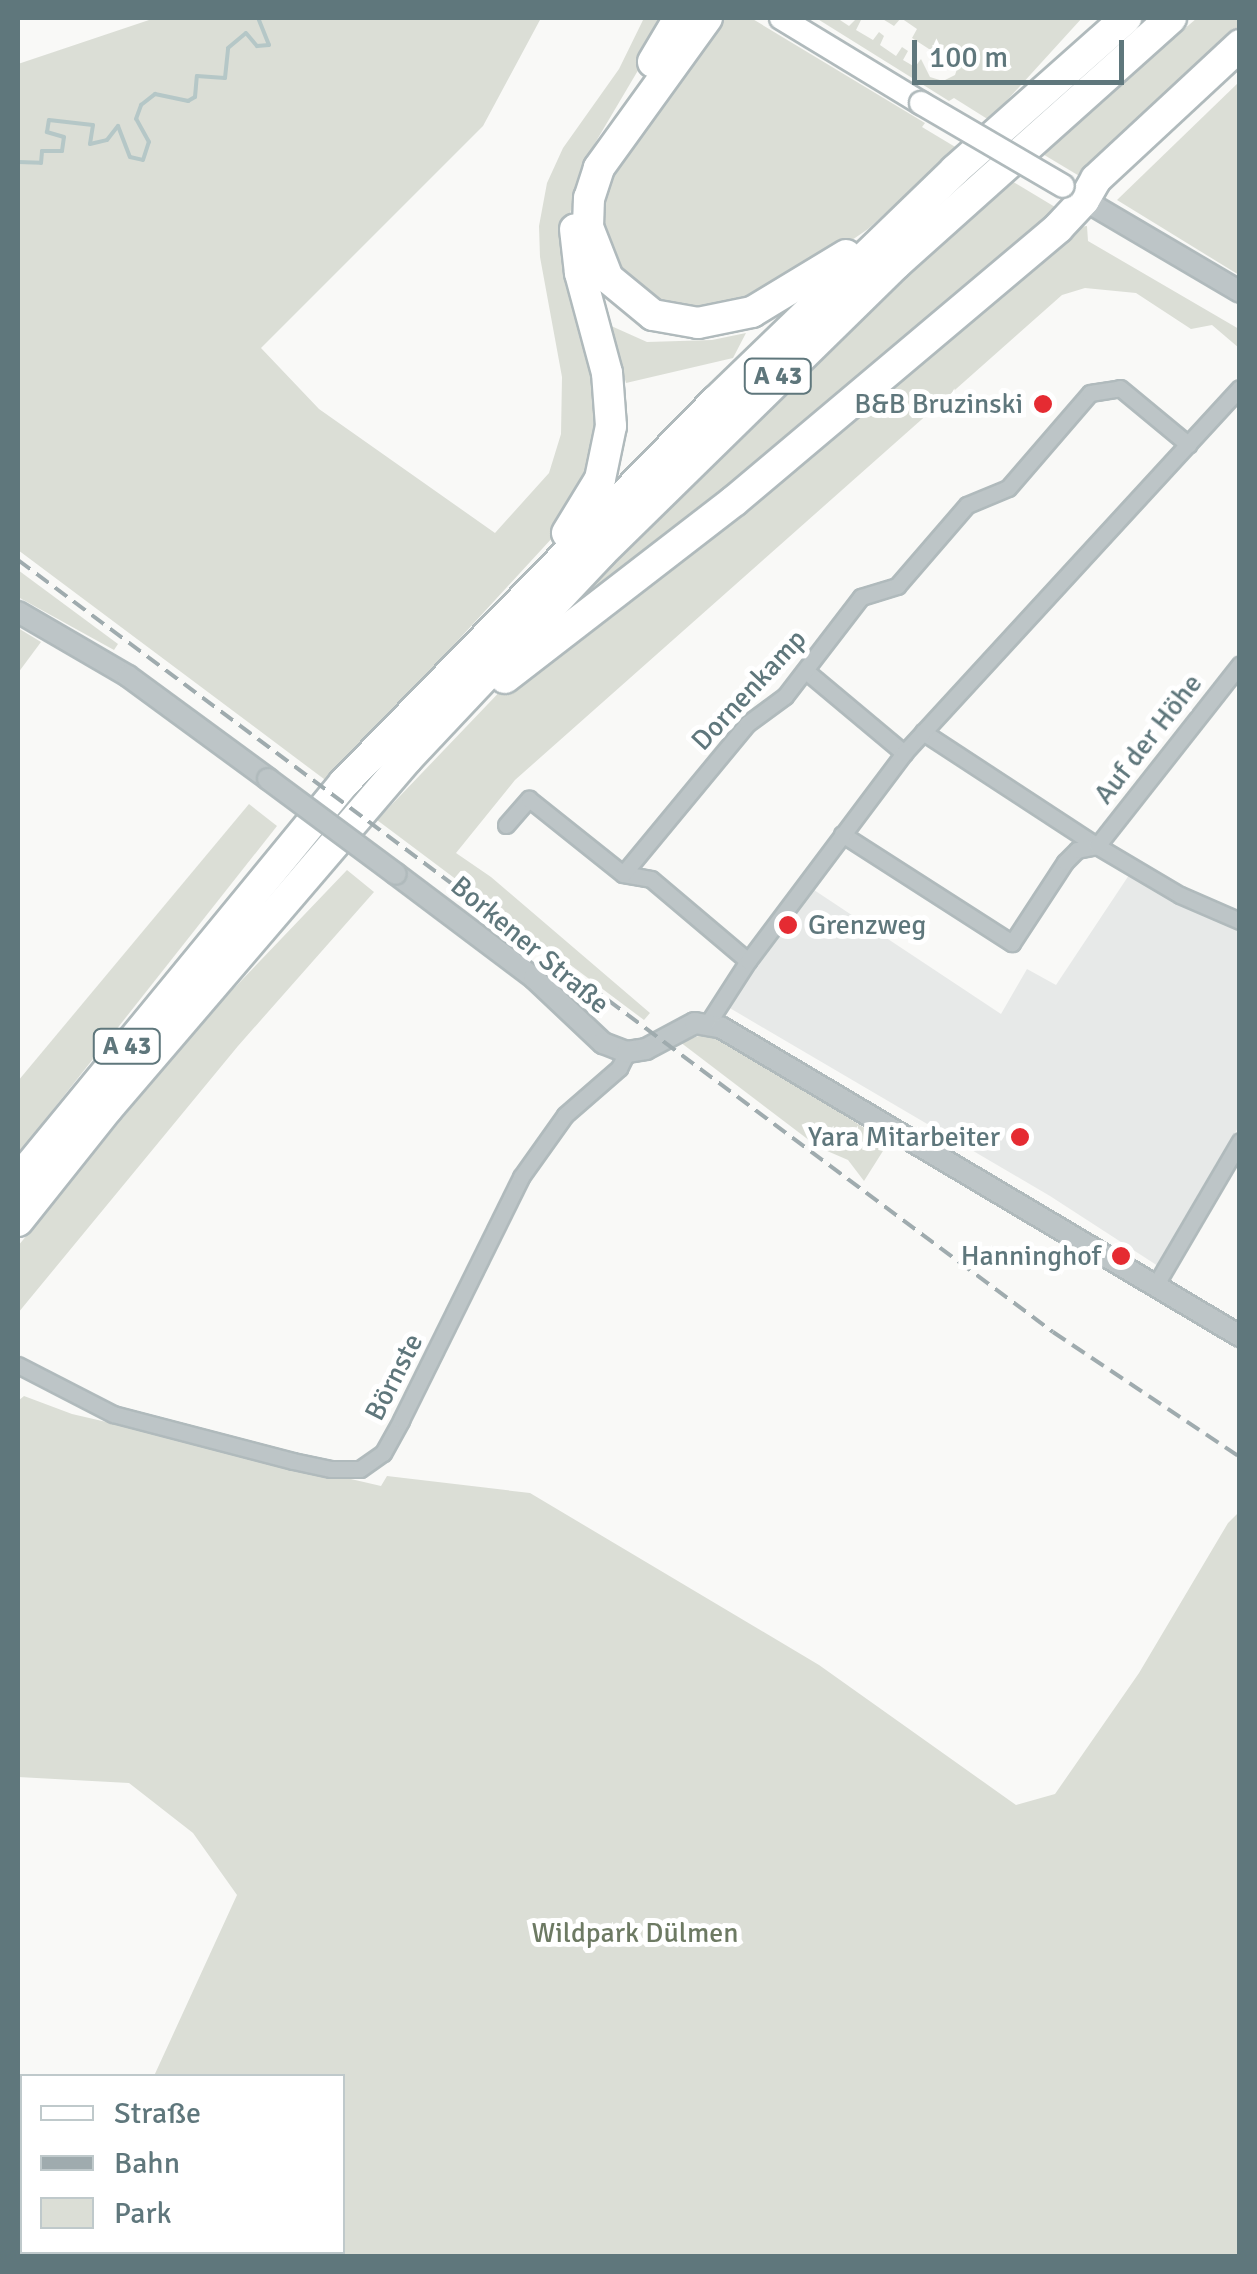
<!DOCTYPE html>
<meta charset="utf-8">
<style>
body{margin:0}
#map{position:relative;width:1257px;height:2274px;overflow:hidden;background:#f9f9f7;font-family:Signika,sans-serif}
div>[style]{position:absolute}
.built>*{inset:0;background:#e7e9e8}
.green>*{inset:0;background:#dbded6}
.stream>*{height:4px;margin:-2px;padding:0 2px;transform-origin:2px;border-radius:2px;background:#b5c7c7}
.roads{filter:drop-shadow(2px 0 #b0babc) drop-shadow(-2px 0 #b0babc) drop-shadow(0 2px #b0babc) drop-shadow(0 -2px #b0babc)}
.minor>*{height:15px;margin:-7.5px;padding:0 7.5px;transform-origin:7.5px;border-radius:7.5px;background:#bdc5c7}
.tertiary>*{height:20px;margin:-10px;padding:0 10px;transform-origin:10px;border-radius:10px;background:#bdc5c7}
.secondary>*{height:22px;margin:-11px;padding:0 11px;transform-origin:11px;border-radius:11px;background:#fff}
.motorway>*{height:30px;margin:-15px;padding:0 15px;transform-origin:15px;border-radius:15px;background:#fff}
.rail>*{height:4px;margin-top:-2px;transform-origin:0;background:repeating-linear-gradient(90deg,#9fabae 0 15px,transparent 0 23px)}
.bridges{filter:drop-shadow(2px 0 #b0babc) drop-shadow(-2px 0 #b0babc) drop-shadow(0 2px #b0babc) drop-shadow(0 -2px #b0babc)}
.tertiary-bridge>*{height:20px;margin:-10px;padding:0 10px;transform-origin:10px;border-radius:10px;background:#bdc5c7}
.secondary-bridge>*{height:22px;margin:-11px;padding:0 11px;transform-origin:11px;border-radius:11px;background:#fff}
.dots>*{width:28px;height:28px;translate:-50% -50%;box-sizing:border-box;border:5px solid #fff;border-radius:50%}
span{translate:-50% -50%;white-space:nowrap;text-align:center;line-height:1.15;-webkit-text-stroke:10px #fff;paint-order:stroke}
.shield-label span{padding:2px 8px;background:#fff;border:2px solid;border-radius:8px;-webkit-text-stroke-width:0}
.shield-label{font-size:25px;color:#5f777c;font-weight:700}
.poi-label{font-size:28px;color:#5f777c}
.right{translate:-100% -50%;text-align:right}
.left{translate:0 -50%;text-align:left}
.street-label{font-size:28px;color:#5f777c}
.park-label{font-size:28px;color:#6d7a63}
.frame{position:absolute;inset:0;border:20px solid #5f777c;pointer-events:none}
.legend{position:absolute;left:20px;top:2074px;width:325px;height:180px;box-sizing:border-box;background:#fff;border:2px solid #bfc9cb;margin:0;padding:12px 18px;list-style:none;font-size:30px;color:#5f777c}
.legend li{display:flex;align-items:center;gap:20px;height:50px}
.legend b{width:50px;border:2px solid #bfc9cb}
.scale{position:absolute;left:912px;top:40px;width:212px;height:45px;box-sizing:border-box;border:5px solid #5f777c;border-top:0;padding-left:12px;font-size:30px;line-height:35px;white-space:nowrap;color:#5f777c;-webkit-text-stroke:8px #fff;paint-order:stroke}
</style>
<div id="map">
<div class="built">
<i style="clip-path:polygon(1133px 869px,1239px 923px,1239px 1126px,1158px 1266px,1050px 1196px,728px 1007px,726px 1000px,808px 886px,1001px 1014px,1027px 969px,1056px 985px)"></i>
</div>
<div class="green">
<i style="clip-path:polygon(155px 18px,541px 18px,483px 126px,261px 348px,319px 409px,495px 533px,549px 473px,561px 434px,562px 377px,540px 257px,539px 226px,547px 183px,563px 148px,619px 69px,644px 18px,669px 18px,585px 160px,569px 217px,602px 397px,593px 475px,565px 524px,328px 782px,18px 550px,18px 64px)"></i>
<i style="clip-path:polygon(717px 18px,751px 18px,925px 123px,922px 127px,957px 148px,868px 229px,763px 301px,668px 313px,612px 274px,594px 198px)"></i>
<i style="clip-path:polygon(816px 18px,837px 18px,849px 26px,857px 18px,861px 20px,856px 30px,873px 40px,879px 32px,884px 36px,880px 45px,896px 56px,902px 47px,908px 51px,903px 60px,915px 67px,921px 59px,930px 77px,943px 81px,955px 75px,958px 66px,951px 51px,929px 49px,912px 38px,917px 29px,901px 18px,894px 26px,881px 18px,1082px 18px,989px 120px,954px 98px,949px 101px)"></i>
<i style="clip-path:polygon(1197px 18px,1239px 18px,1239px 33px,1081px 177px,1041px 153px)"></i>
<i style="clip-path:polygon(1239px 82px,1239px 275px,1117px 200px)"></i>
<i style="clip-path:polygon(1010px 180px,1060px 210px,941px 317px,545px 634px,734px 440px)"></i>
<i style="clip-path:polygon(1087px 226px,1088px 241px,1239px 329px,1239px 348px,1212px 325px,1191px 329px,1136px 293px,1085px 288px,1062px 295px,515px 780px,456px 853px,491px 877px,650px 1013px,644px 1020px,377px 820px,509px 682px,1078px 227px)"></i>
<i style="clip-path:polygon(609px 325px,647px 342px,712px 340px,746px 333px,733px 358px,626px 383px)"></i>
<i style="clip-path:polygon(18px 570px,118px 644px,114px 650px,18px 597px)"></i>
<i style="clip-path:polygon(18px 628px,41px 642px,18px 673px)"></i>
<i style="clip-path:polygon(249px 804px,277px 826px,18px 1154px,18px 1081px)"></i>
<i style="clip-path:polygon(347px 870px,374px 892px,238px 1046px,18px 1313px,18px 1246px,198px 1026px)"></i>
<i style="clip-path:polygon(702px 1035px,731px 1043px,888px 1143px,864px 1181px,848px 1160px,818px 1147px,680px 1042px)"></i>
<i style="clip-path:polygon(24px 1396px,72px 1414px,381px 1486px,387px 1476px,530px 1493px,819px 1665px,1016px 1805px,1055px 1794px,1139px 1673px,1228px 1523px,1239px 1512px,1239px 2256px,70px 2256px,73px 2252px,342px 2252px,342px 2076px,154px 2076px,237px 1895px,193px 1833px,129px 1783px,18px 1777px,18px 1401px)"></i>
</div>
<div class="stream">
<i style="left:272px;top:18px;width:8px"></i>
<i style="left:288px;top:18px;width:15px"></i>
<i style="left:18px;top:162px;width:23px;rotate:2deg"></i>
<i style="left:41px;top:163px;width:12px;rotate:-85deg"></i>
<i style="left:42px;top:151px;width:20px"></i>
<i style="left:62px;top:151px;width:14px;rotate:-82deg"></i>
<i style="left:64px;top:137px;width:18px;rotate:-164deg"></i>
<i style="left:47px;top:132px;width:12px;rotate:-81deg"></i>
<i style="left:49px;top:120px;width:44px;rotate:6.5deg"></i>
<i style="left:93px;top:125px;width:19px;rotate:99deg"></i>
<i style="left:90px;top:144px;width:17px;rotate:-13deg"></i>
<i style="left:107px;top:140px;width:18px;rotate:-52deg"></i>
<i style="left:118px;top:126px;width:33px;rotate:69deg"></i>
<i style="left:130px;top:157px;width:13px;rotate:13deg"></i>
<i style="left:143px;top:160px;width:19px;rotate:-72deg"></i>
<i style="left:149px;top:142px;width:26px;rotate:-119deg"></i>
<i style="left:136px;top:119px;width:15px;rotate:-70deg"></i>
<i style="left:141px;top:105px;width:18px;rotate:-38deg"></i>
<i style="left:155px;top:94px;width:34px;rotate:12deg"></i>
<i style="left:188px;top:101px;width:8px;rotate:-30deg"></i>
<i style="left:195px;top:97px;width:21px;rotate:-85deg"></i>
<i style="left:197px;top:76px;width:28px;rotate:4deg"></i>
<i style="left:225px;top:78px;width:30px;rotate:-84deg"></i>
<i style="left:228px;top:48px;width:23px;rotate:-40deg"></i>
<i style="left:246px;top:33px;width:17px;rotate:50deg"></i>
<i style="left:257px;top:46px;width:12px;rotate:-5deg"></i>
<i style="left:269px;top:45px;width:29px;rotate:-112deg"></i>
</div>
<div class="roads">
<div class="minor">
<i style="left:806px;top:671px;width:128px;rotate:39.9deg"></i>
<i style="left:923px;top:732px;width:208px;rotate:33.2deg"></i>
<i style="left:1097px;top:846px;width:96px;rotate:30.6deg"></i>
<i style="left:1180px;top:895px;width:65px;rotate:23.4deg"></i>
<i style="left:506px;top:825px;width:35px;rotate:-49deg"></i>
<i style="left:529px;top:799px;width:120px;rotate:38.6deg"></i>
<i style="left:623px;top:874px;width:28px;rotate:10deg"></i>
<i style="left:651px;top:879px;width:127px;rotate:40.2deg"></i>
<i style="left:842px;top:834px;width:202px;rotate:32.7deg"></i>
<i style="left:1012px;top:943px;width:97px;rotate:-56.8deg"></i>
<i style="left:1065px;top:862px;width:17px;rotate:-45deg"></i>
<i style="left:1077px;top:850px;width:20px;rotate:-11deg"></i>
<i style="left:1097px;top:846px;width:231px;rotate:-51.8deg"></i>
<i style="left:623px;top:874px;width:195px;rotate:-50.4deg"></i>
<i style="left:747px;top:724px;width:47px;rotate:-36.4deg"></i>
<i style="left:785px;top:696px;width:125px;rotate:-52.5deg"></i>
<i style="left:861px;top:597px;width:38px;rotate:-17deg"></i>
<i style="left:897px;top:586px;width:107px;rotate:-49.2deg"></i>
<i style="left:967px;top:505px;width:44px;rotate:-22.5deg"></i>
<i style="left:1008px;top:488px;width:125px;rotate:-49.2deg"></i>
<i style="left:1090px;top:393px;width:30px;rotate:-9deg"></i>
<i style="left:1120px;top:388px;width:89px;rotate:39.6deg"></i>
<i style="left:708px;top:1023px;width:74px;rotate:-57.2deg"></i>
<i style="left:748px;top:961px;width:260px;rotate:-53.1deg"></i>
<i style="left:904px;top:753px;width:496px;rotate:-47.4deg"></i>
<i style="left:1155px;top:1286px;width:168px;rotate:-59.6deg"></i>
<i style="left:18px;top:1365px;width:107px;rotate:27.3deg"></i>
<i style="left:113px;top:1414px;width:186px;rotate:14.6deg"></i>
<i style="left:293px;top:1461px;width:39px;rotate:12deg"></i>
<i style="left:331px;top:1469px;width:29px"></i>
<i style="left:360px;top:1469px;width:28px;rotate:-35deg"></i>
<i style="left:383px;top:1453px;width:38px;rotate:-61deg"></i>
<i style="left:401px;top:1420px;width:271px;rotate:-63.7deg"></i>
<i style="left:521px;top:1177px;width:76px;rotate:-54.6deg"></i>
<i style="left:565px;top:1115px;width:72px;rotate:-41deg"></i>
<i style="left:619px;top:1068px;width:18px;rotate:-63deg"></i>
</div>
<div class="tertiary">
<i style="left:1084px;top:200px;width:181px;rotate:30.5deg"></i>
<i style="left:18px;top:612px;width:127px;rotate:30.2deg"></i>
<i style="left:128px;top:676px;width:174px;rotate:36.3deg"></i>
<i style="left:396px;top:874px;width:173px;rotate:37deg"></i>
<i style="left:534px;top:978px;width:95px;rotate:43.3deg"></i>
<i style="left:603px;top:1043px;width:26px;rotate:21deg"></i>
<i style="left:627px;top:1052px;width:19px;rotate:-9deg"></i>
<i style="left:646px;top:1049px;width:55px;rotate:-28deg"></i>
<i style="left:695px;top:1023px;width:27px;rotate:10deg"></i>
<i style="left:722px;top:1028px;width:603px;rotate:30.74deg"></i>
</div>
<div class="secondary">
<i style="left:781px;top:18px;width:164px;rotate:31.3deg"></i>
</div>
<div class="motorway">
<i style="left:707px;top:18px;width:185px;rotate:125.8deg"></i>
<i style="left:599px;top:168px;width:32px;rotate:108deg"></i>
<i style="left:589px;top:198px;width:29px;rotate:92deg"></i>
<i style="left:588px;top:227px;width:55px;rotate:68.6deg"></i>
<i style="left:608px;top:278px;width:58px;rotate:39.4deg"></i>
<i style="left:653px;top:315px;width:46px;rotate:10.1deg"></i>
<i style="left:698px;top:323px;width:55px;rotate:-11.5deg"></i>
<i style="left:752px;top:312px;width:110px;rotate:-31.2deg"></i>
<i style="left:653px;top:62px;width:51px;rotate:-59.4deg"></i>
<i style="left:567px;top:533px;width:63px;rotate:-58.6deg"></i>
<i style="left:600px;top:479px;width:54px;rotate:-78.3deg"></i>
<i style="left:611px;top:426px;width:53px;rotate:-94.3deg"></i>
<i style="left:607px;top:373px;width:104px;rotate:-105.1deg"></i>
<i style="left:580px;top:273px;width:44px;rotate:-96.5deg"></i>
<i style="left:505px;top:678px;width:289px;rotate:-37.7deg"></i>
<i style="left:734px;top:501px;width:424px;rotate:-40.1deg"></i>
<i style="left:1058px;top:228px;width:38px;rotate:-47deg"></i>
<i style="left:1084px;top:200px;width:24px;rotate:-60deg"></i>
<i style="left:1096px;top:179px;width:197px;rotate:-42.9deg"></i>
<i style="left:18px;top:1180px;width:514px;rotate:-50.61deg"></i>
<i style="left:344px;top:783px;width:533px;rotate:-45.76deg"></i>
<i style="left:716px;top:401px;width:332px;rotate:-44deg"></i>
<i style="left:955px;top:170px;width:229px;rotate:-41.6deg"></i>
<i style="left:18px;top:1221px;width:144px;rotate:-51.5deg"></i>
<i style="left:108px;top:1108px;width:460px;rotate:-49.4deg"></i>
<i style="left:407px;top:759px;width:283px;rotate:-46.7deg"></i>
<i style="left:601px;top:553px;width:413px;rotate:-44.4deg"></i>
<i style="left:896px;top:264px;width:369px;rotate:-41.8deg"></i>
</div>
</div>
<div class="rail">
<i style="left:18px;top:560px;width:1291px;rotate:36.72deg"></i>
<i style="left:1053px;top:1332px;width:225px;rotate:33.8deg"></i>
</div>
<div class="bridges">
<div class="tertiary-bridge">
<i style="left:268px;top:779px;width:159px;rotate:36.6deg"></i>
</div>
<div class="secondary-bridge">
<i style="left:921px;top:103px;width:164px;rotate:30.3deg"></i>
</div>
</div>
<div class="dots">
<i style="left:1043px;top:404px;background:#e52b32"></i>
<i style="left:788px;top:925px;background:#e52b32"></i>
<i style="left:1020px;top:1137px;background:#e52b32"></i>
<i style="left:1121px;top:1256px;background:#e52b32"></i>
</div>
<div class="shield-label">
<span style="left:778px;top:376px">A 43</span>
<span style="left:127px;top:1046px">A 43</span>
</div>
<div class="poi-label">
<span class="right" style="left:1023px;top:404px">B&amp;B Bruzinski</span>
<span class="left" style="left:808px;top:925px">Grenzweg</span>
<span class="right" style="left:1000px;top:1137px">Yara Mitarbeiter</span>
<span class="right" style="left:1101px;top:1256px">Hanninghof</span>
</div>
<div class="street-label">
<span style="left:749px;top:690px;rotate:-47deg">Dornenkamp</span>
<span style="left:1148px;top:739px;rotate:-52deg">Auf der Höhe</span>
<span style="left:530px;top:945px;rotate:40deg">Borkener Straße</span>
<span style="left:394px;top:1377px;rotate:-63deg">Börnste</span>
</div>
<div class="park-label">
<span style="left:635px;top:1933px">Wildpark Dülmen</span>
</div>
<div class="frame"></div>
<ul class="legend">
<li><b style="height:12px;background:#fff"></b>Straße</li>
<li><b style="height:12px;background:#9fabae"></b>Bahn</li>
<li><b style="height:28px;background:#dbded6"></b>Park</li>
</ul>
<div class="scale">100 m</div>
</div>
